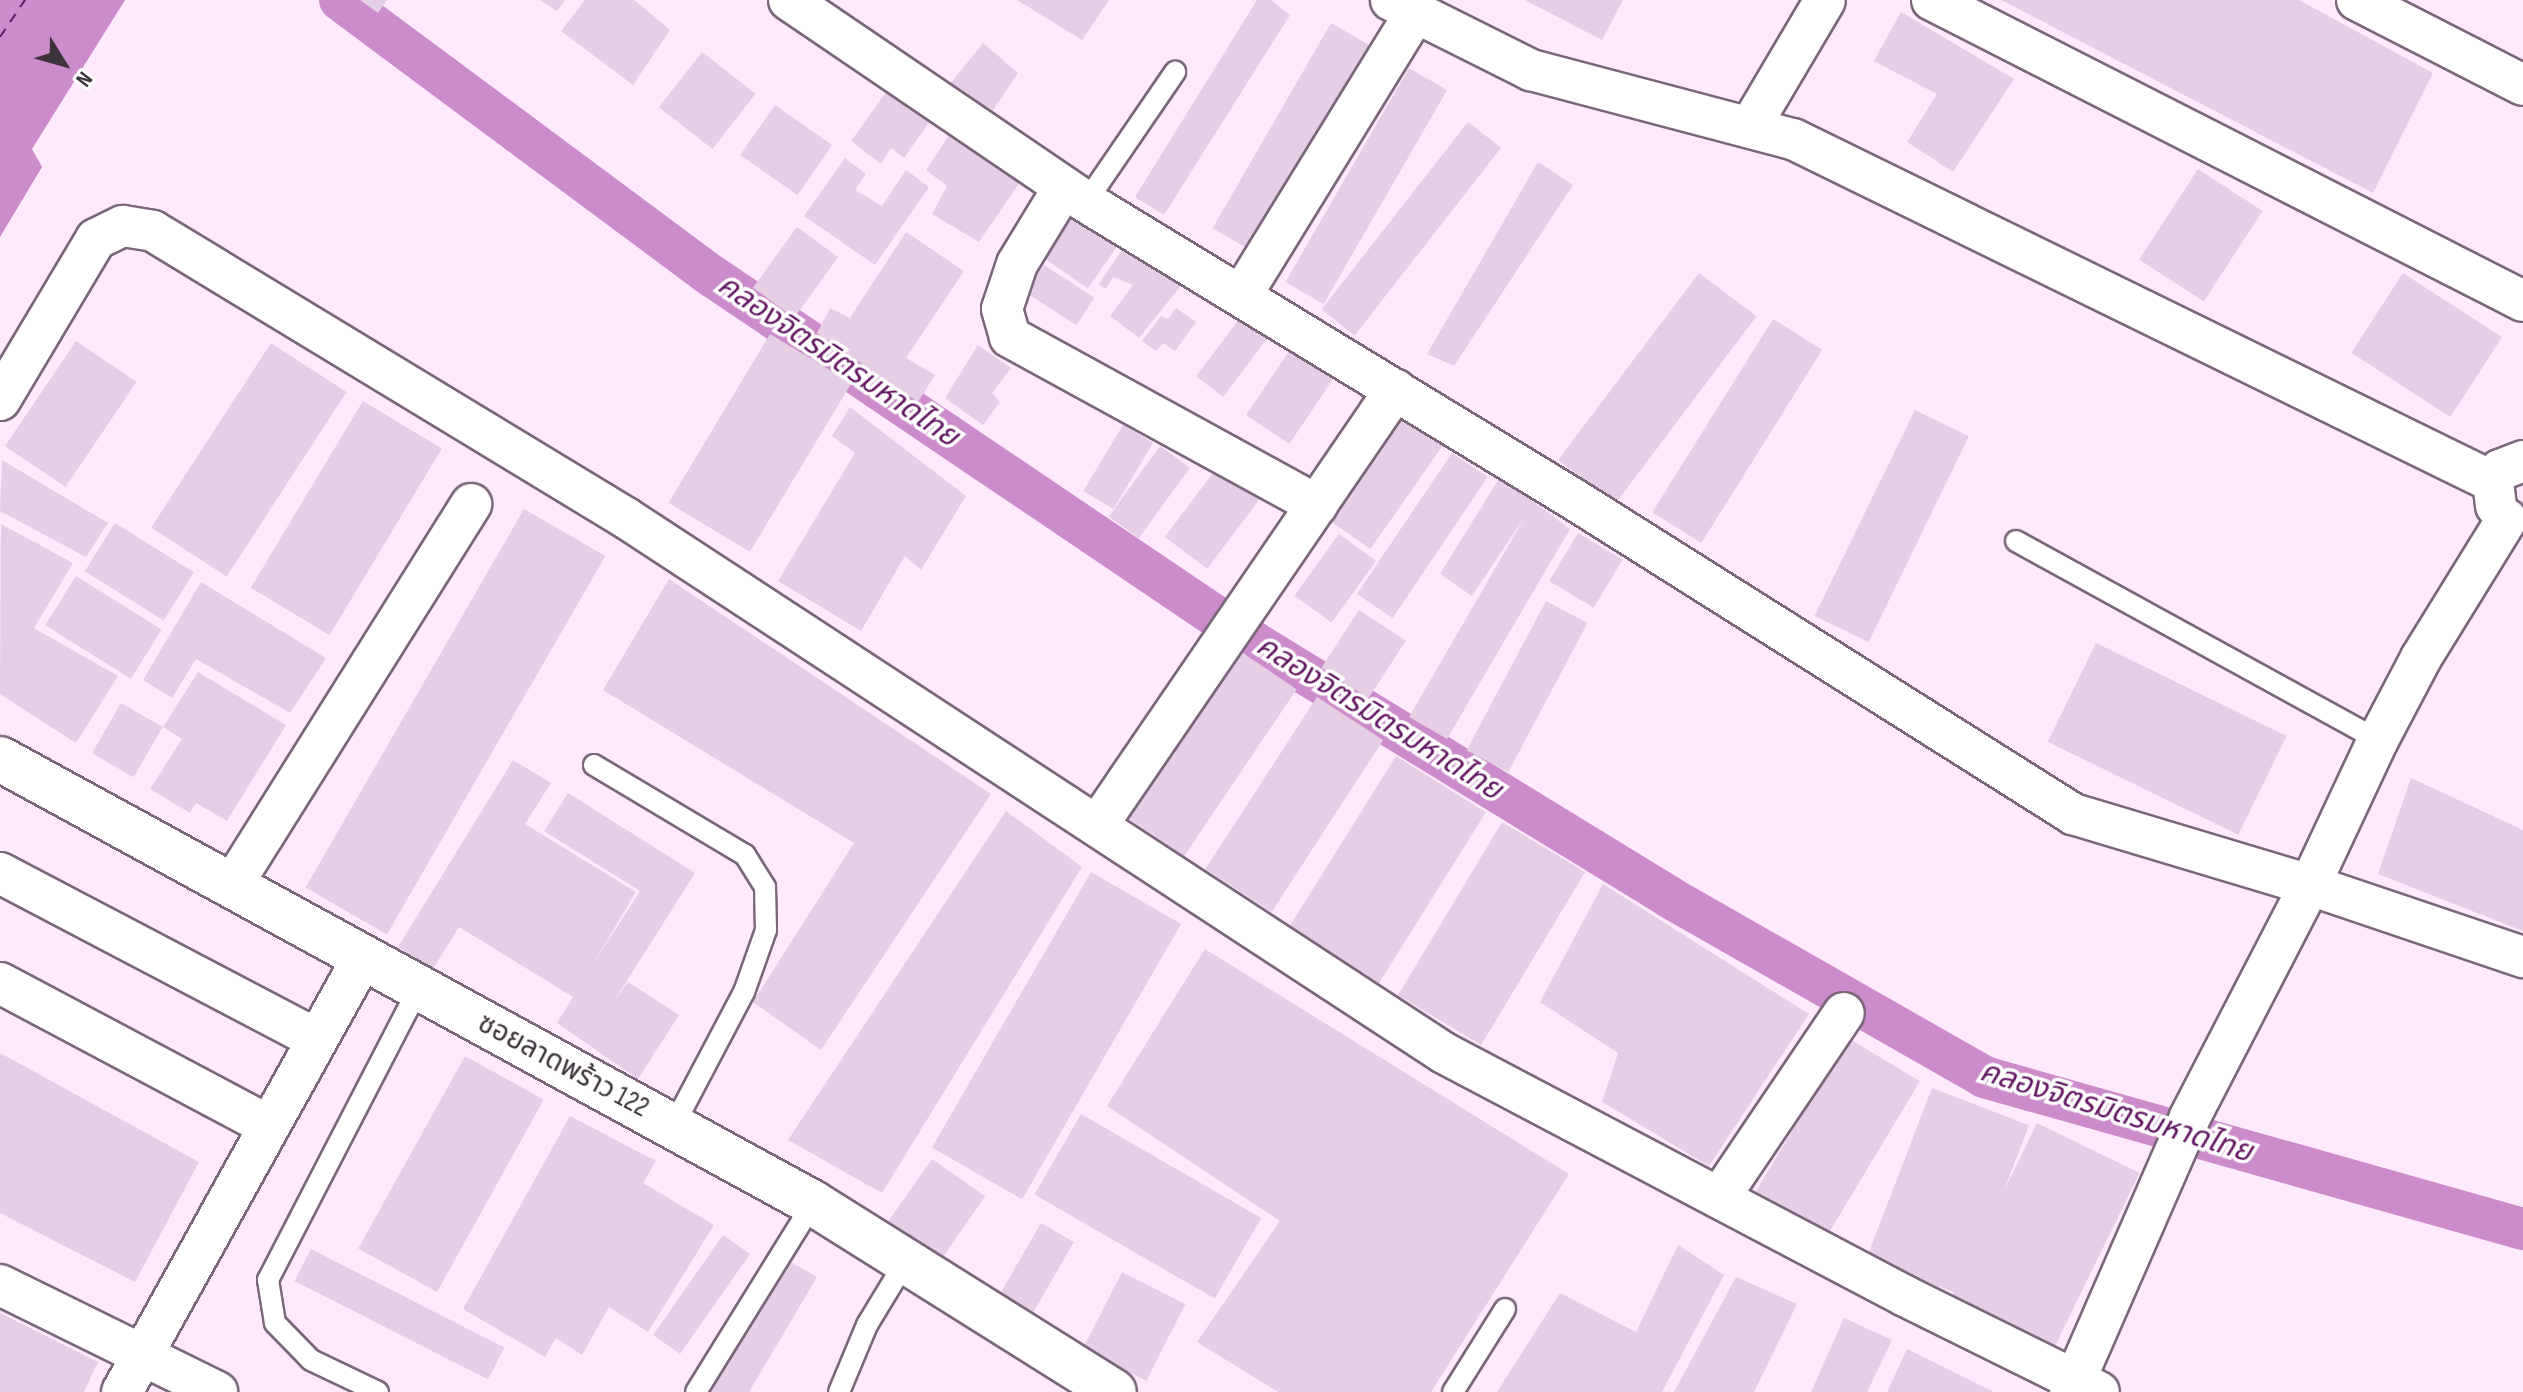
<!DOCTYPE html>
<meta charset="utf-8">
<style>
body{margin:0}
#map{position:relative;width:2523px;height:1392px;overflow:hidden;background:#feeafc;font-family:"Sofia Sans Condensed","Noto Sans Thai",sans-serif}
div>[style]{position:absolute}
.water>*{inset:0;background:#cc8bca}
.canal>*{height:42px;margin:-21px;padding:0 21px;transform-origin:21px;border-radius:21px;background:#cc8bca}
.ferry>*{height:2px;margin-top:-1px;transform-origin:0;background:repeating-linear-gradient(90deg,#641665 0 10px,transparent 0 18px)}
.building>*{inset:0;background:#e6cee4;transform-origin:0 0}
.roads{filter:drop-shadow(2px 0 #7b667a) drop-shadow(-2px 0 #7b667a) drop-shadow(0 2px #7b667a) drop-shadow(0 -2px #7b667a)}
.service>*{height:20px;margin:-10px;padding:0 10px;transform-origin:10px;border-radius:10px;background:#fff}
.minor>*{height:40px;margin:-20px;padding:0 20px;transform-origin:20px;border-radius:20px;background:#fff}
.tertiary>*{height:44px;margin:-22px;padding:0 22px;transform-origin:22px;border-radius:22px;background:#fff}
span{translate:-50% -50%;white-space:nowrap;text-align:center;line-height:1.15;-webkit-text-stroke:7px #fefefe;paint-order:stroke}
.street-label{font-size:28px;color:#3d333c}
.water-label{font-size:30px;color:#641665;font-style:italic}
.north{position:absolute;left:24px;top:24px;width:80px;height:80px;-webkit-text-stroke:6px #fefefe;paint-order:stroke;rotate:127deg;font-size:22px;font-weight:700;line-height:32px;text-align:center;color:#3d333c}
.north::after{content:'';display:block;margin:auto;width:28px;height:36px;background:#3d333c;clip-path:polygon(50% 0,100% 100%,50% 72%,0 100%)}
</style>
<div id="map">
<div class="water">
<i style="clip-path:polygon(0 0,125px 0,32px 149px,42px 167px,0 237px)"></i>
</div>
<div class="canal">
<i style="left:340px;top:0;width:463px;rotate:36.6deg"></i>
<i style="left:712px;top:276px;width:655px;rotate:34.05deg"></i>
<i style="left:1255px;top:643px;width:486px;rotate:31.5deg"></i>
<i style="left:1669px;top:897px;width:363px;rotate:29.7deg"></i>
<i style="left:1984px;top:1077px;width:560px;rotate:15.75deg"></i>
</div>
<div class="ferry">
<i style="left:0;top:37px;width:45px;rotate:-56deg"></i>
</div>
<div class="building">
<i style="clip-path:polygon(360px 0,387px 0,378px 13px)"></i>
<i style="clip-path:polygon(540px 0,565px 0,557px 11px)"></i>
<i style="clip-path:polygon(585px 0,634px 0,670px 30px,633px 85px,561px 31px)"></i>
<i style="clip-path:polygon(1017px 0,1109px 0,1082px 40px)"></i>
<i style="clip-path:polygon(1257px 0,1271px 0,1290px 15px,1164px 215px,1135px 197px)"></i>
<i style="clip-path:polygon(1525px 0,1623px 0,1602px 40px)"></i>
<i style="clip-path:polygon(2001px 0,2299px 0,2433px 73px,2373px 193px)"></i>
<i style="clip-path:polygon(1901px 12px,2014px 79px,1953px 172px,1907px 142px,1937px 94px,1874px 61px)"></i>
<i style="left:1331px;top:23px;width:44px;height:237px;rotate:30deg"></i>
<i style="clip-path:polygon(983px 43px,1018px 73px,991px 113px,950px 84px)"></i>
<i style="left:702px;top:52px;width:68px;height:70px;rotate:38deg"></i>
<i style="left:1409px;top:68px;width:44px;height:247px;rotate:30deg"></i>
<i style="clip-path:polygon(887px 91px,930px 121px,904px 158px,891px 148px,881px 164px,851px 141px)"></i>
<i style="left:775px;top:105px;width:70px;height:61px;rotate:35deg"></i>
<i style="left:1468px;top:122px;width:42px;height:238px;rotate:38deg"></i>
<i style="clip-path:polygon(952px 131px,1022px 179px,979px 242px,932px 214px,947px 186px,926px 170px)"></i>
<i style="clip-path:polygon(845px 158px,866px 174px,855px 190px,882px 206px,906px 170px,929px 187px,875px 265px,804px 216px)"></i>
<i style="clip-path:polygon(1538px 162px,1573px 185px,1454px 366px,1427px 354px)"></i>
<i style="left:2198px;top:169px;width:77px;height:108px;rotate:33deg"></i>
<i style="left:1069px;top:207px;width:62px;height:56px;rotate:35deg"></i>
<i style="left:797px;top:227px;width:51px;height:75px;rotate:36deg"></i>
<i style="clip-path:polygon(906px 232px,964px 271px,906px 358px,935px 375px,918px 402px,817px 333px,830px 308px,850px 318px)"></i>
<i style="clip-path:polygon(1126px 244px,1183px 283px,1139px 338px,1110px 316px,1133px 285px,1113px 277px,1106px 289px,1099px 284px)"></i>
<i style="left:1044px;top:265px;width:60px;height:33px;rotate:33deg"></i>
<i style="left:1699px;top:273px;width:72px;height:234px;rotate:37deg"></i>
<i style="left:2403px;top:273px;width:118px;height:95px;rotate:33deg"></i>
<i style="clip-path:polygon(1176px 308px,1196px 322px,1175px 351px,1163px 343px,1156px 351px,1142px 341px,1161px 316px,1168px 319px)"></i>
<i style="left:1240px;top:318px;width:34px;height:73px;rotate:37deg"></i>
<i style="left:1773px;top:319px;width:58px;height:228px;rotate:32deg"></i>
<i style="left:770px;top:334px;width:95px;height:197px;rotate:31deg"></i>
<i style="left:76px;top:341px;width:73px;height:127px;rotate:34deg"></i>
<i style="left:271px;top:343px;width:90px;height:220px;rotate:33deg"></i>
<i style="clip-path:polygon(978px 345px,1011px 368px,992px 393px,1000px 402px,983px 425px,945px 398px)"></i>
<i style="left:1292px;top:347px;width:52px;height:82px;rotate:34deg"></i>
<i style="left:363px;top:401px;width:92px;height:218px;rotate:31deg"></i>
<i style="clip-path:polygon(850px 407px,966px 496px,921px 570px,905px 556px,861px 631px,778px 581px,855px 453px,832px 436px)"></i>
<i style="left:1915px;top:410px;width:60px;height:229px;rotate:26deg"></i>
<i style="left:1400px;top:416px;width:52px;height:126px;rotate:35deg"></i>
<i style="left:1123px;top:425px;width:35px;height:77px;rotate:31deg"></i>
<i style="left:1160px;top:446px;width:37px;height:87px;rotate:36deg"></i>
<i style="left:1452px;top:453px;width:43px;height:170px;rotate:34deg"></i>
<i style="clip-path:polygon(2px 460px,108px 523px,86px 557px,0 511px)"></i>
<i style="left:1219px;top:465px;width:53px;height:90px;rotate:37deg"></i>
<i style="clip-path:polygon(1500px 477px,1570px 529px,1447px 739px,1409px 717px,1526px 515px,1472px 596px,1440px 574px)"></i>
<i style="left:524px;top:509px;width:94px;height:437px;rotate:30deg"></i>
<i style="left:115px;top:523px;width:93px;height:57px;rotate:32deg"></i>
<i style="clip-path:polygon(1px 524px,73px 563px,34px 628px,118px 676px,76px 743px,0 694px)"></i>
<i style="left:1578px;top:533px;width:52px;height:56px;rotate:31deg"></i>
<i style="left:1339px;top:534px;width:46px;height:76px;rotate:36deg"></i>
<i style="left:76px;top:576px;width:101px;height:58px;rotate:32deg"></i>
<i style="clip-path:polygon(669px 579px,991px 794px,821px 1050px,753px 1002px,854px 843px,603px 690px)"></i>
<i style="clip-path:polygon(201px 582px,326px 658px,290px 713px,196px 659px,172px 698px,143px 680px)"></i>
<i style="left:1546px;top:601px;width:47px;height:169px;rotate:28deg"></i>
<i style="left:1359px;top:610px;width:56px;height:69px;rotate:33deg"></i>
<i style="left:2096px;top:643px;width:212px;height:110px;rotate:26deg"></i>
<i style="left:1237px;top:649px;width:72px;height:201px;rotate:34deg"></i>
<i style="clip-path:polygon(198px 672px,286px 725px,227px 821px,196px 803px,190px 813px,150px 789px,182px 739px,163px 727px)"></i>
<i style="left:1317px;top:697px;width:79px;height:205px;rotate:33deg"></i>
<i style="left:121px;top:703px;width:48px;height:58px;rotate:30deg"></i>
<i style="left:1396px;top:756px;width:106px;height:203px;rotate:32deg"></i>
<i style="clip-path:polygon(513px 760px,551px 783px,525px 824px,636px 892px,590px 969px,640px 891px,544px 831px,568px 793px,695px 873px,611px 1006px,628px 982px,679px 1015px,638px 1079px,557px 1023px,573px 997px,459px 927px,433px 969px,398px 947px)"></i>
<i style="clip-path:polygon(2411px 778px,2523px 830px,2523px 931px,2378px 874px)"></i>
<i style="clip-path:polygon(1006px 811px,1082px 867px,882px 1193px,788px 1140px)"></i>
<i style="left:1502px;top:822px;width:97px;height:202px;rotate:31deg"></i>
<i style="left:1091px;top:872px;width:104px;height:318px;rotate:30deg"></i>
<i style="clip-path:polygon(1603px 884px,1809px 1014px,1709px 1166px,1602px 1102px,1618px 1053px,1540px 1002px)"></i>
<i style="clip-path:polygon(1205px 949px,1569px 1174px,1431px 1392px,1278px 1392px,1197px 1342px,1280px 1221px,1107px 1106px)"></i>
<i style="left:1848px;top:1038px;width:84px;height:183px;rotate:31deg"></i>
<i style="clip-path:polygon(0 1053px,199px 1162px,135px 1282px,0 1213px)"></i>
<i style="left:465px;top:1056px;width:90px;height:220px;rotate:29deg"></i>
<i style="left:1932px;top:1088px;width:104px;height:183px;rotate:21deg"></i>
<i style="left:1081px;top:1114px;width:208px;height:93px;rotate:30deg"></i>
<i style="clip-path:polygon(570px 1116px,656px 1161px,643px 1183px,714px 1225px,648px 1332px,609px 1307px,582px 1355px,556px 1338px,545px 1357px,463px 1309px)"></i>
<i style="left:2037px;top:1123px;width:114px;height:193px;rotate:26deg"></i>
<i style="left:932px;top:1159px;width:65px;height:81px;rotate:35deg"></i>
<i style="left:1041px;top:1223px;width:38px;height:87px;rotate:30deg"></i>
<i style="left:723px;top:1235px;width:33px;height:122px;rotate:35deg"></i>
<i style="clip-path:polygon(1678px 1245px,1724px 1275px,1662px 1392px,1497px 1392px,1560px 1293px,1636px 1332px)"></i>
<i style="left:311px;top:1249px;width:217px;height:36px;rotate:27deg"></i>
<i style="clip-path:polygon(787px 1260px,817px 1277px,749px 1392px,708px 1392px)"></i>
<i style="left:1122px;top:1272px;width:71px;height:86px;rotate:27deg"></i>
<i style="clip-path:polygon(1736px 1277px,1797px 1304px,1754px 1392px,1674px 1392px)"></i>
<i style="clip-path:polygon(0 1313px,98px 1362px,84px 1392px,0 1392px)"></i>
<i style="clip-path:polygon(1844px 1318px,1892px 1340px,1867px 1392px,1811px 1392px)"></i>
<i style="clip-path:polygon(1907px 1349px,1994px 1392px,1887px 1392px)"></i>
</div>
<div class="roads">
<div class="service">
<i style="left:1086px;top:202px;width:158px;rotate:-55.6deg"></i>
<i style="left:2016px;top:541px;width:413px;rotate:28.8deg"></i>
<i style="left:594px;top:765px;width:176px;rotate:30.8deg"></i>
<i style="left:745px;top:855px;width:38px;rotate:58deg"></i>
<i style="left:765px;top:887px;width:43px;rotate:88.7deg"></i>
<i style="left:766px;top:930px;width:66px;rotate:109.5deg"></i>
<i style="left:744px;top:992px;width:150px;rotate:117.8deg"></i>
<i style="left:378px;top:1392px;width:74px;rotate:-154.5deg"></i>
<i style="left:311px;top:1360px;width:52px;rotate:-134.2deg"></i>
<i style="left:275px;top:1323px;width:44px;rotate:-99.2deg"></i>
<i style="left:268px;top:1280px;width:326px;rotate:-62.7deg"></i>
<i style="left:696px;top:1392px;width:222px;rotate:-58.2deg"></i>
<i style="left:839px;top:1392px;width:73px;rotate:-67.3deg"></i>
<i style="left:867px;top:1325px;width:71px;rotate:-58.8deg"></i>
<i style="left:1453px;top:1392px;width:98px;rotate:-57.9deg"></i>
</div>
<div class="minor">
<i style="left:789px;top:0;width:359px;rotate:34.2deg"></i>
<i style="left:1086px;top:202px;width:573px;rotate:31.36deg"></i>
<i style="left:1575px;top:500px;width:589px;rotate:32.23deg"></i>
<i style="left:2073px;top:814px;width:247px;rotate:16.7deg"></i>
<i style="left:2310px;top:885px;width:225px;rotate:18.7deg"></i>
<i style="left:1391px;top:0;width:157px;rotate:26.6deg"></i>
<i style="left:1531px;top:70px;width:271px;rotate:14.8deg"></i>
<i style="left:1793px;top:139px;width:780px;rotate:26.1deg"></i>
<i style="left:1932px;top:0;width:663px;rotate:26.99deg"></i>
<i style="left:2357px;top:0;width:186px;rotate:27.1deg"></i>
<i style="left:1750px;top:127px;width:147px;rotate:-59.4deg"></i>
<i style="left:1064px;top:187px;width:90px;rotate:121.4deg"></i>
<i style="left:1017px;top:264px;width:47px;rotate:108.4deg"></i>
<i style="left:1002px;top:309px;width:29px;rotate:74deg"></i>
<i style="left:1010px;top:337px;width:350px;rotate:28.7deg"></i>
<i style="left:1241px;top:296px;width:332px;rotate:-58.4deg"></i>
<i style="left:0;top:400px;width:187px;rotate:-59.2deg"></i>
<i style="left:96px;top:239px;width:30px;rotate:-26deg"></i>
<i style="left:123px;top:226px;width:30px;rotate:9deg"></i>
<i style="left:153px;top:231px;width:553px;rotate:31.25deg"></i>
<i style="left:626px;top:518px;width:977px;rotate:33.19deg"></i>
<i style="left:1444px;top:1053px;width:521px;rotate:27.79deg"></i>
<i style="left:1905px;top:1296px;width:216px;rotate:26.3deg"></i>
<i style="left:2496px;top:506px;width:24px;rotate:-97deg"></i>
<i style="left:2493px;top:482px;width:14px;rotate:-60deg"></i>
<i style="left:2500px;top:470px;width:25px;rotate:-21deg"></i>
<i style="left:1099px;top:823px;width:525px;rotate:-55.64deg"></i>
<i style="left:0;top:873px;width:355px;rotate:27.7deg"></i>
<i style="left:231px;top:887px;width:452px;rotate:-57.9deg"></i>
<i style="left:0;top:983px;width:302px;rotate:28deg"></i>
<i style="left:1719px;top:1198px;width:223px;rotate:-56deg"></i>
<i style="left:0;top:1285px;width:242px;rotate:26.2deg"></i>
<i style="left:122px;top:1392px;width:495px;rotate:-61deg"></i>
<i style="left:2070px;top:1392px;width:300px;rotate:-66.4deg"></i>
<i style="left:2190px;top:1117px;width:261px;rotate:-62.7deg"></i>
<i style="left:2310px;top:885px;width:160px;rotate:-64.9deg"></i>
<i style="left:2378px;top:740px;width:93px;rotate:-62.3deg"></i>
<i style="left:2421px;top:658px;width:163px;rotate:-58.3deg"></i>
</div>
<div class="tertiary">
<i style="left:0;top:759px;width:926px;rotate:28.64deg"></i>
<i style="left:813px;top:1203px;width:355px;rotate:32.1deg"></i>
</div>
</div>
<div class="street-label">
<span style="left:563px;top:1066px;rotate:28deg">ซอยลาดพร้าว 122</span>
</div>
<div class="water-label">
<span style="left:838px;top:361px;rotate:34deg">คลองจิตรมิตรมหาดไทย</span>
<span style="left:1379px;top:718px;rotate:32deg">คลองจิตรมิตรมหาดไทย</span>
<span style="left:2116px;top:1112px;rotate:17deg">คลองจิตรมิตรมหาดไทย</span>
</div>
<div class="north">N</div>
</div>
